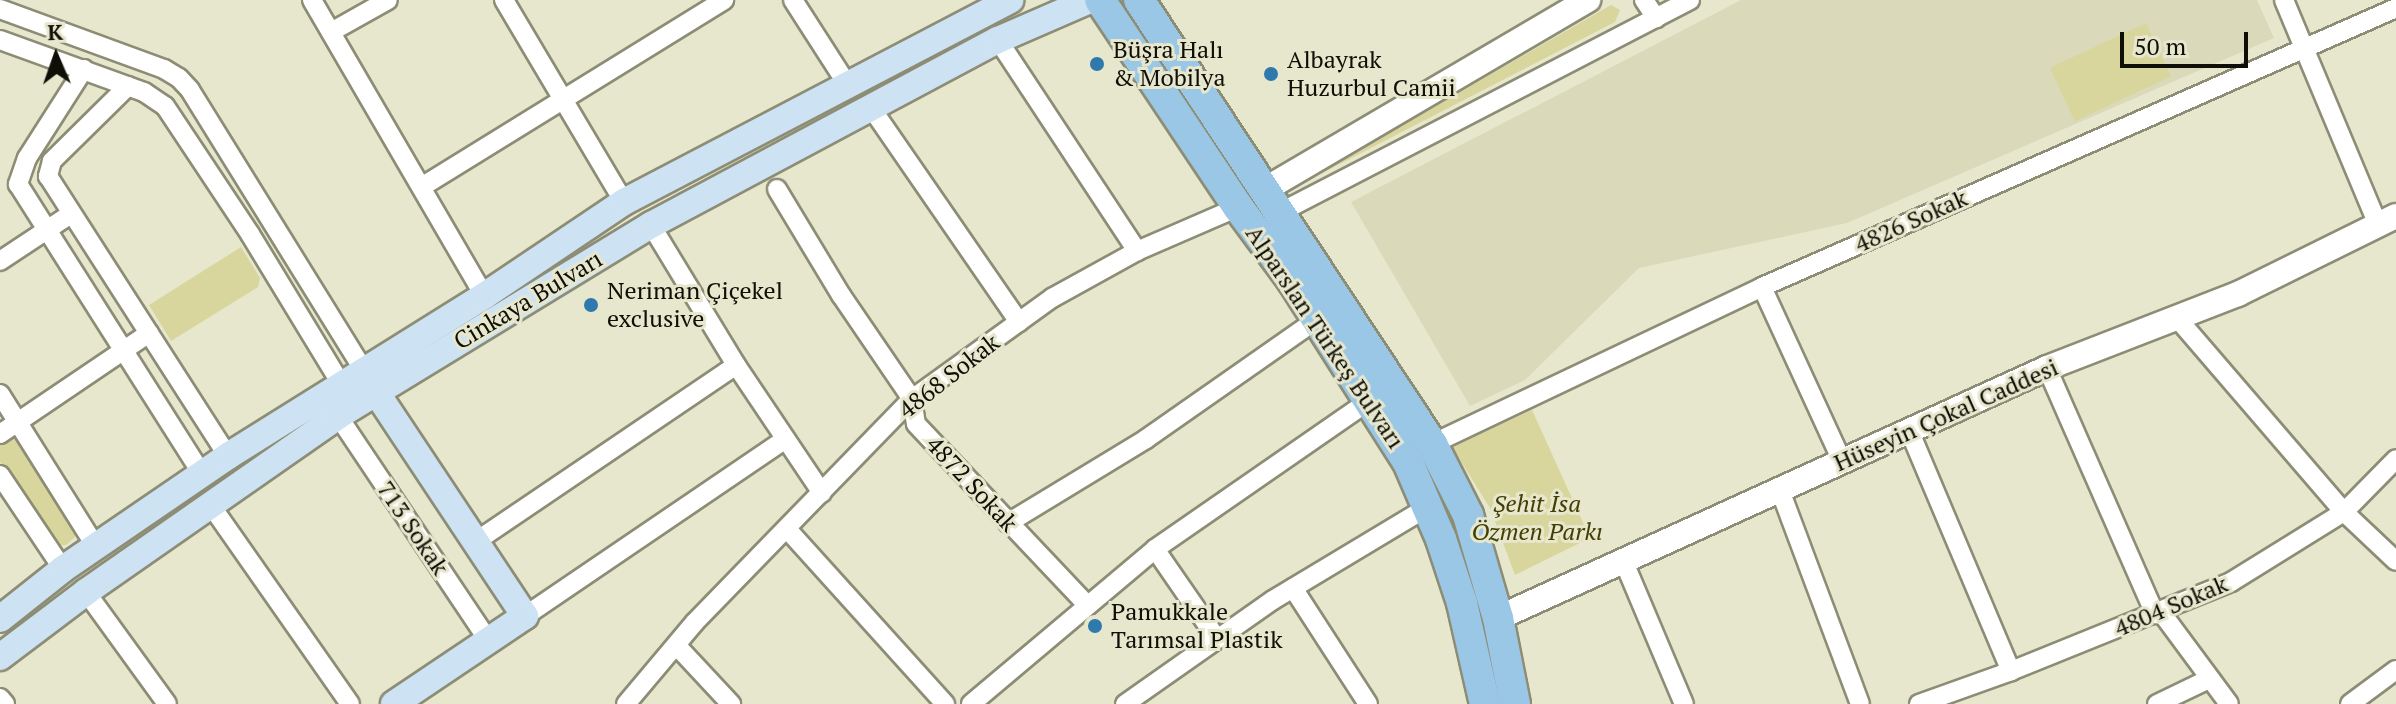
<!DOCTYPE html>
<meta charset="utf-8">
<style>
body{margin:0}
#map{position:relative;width:2396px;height:704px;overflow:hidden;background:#e7e7ce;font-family:"PT Serif",serif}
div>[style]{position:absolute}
.built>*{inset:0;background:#dadaba}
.green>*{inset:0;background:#d8d69c;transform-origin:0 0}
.roads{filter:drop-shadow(2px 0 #8d8d76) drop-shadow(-2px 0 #8d8d76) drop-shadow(0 2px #8d8d76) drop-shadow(0 -2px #8d8d76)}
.minor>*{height:18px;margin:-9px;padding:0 9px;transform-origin:9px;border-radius:9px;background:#fff}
.tertiary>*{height:24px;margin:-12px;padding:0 12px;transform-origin:12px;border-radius:12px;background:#fff}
.secondary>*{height:26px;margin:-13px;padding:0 13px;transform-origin:13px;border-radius:13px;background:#cde3f3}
.primary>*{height:30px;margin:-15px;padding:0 15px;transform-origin:15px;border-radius:15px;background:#9bc7e7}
.dots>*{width:22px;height:22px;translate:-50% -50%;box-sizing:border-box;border:4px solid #e7e7ce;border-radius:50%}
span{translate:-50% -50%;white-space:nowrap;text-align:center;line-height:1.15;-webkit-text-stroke:6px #e7e7ce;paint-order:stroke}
.poi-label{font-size:24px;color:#100f07}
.left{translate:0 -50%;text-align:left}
.street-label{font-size:24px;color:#100f07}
.park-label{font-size:24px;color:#423f04;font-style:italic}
.north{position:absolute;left:16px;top:16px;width:80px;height:80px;-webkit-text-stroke:6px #e7e7ce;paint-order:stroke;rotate:358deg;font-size:22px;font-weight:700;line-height:32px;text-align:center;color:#100f07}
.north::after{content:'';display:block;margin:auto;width:28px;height:36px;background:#100f07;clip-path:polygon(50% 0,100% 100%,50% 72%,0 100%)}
.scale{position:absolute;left:2120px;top:32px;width:128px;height:36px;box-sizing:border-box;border:4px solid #100f07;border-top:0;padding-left:10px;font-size:24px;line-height:28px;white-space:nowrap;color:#100f07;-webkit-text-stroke:6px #e7e7ce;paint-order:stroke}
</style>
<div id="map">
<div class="built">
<i style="clip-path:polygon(1741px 0,2257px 0,2274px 38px,1847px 223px,1639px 268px,1525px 380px,1470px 406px,1351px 202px)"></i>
</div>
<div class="green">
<i style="clip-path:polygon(1611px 5px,1620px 10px,1615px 22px,1303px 183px)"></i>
<i style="left:2146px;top:23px;width:59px;height:106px;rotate:65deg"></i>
<i style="clip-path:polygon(241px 247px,260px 278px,258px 287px,171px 341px,149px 305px)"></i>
<i style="clip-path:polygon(1532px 410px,1590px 538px,1515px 575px,1490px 508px,1452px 447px)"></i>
<i style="clip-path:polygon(15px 436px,75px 531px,75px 537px,66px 545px,56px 545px,0 462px,0 445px)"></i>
</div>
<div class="roads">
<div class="minor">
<i style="left:312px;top:0;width:342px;rotate:59.8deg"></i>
<i style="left:504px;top:0;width:235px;rotate:59.3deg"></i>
<i style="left:793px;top:0;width:100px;rotate:57.3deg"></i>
<i style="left:1644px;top:0;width:22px;rotate:56deg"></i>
<i style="left:2284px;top:0;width:244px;rotate:67.3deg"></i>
<i style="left:0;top:9px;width:175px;rotate:20.1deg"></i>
<i style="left:164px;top:69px;width:17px;rotate:31deg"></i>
<i style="left:179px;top:78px;width:16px;rotate:47deg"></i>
<i style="left:190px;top:90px;width:340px;rotate:58.2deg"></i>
<i style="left:331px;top:32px;width:65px;rotate:-29.3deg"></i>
<i style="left:0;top:40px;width:153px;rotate:19.9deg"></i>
<i style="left:144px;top:92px;width:25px;rotate:34deg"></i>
<i style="left:165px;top:106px;width:154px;rotate:56.4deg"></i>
<i style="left:250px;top:234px;width:185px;rotate:58.7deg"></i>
<i style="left:998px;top:40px;width:253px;rotate:56.6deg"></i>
<i style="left:84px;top:69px;width:106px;rotate:122.6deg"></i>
<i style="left:27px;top:158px;width:28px;rotate:109deg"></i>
<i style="left:18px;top:184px;width:343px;rotate:57.6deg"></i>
<i style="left:128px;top:86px;width:107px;rotate:135.4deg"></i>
<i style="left:52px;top:161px;width:16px;rotate:105deg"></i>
<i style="left:48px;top:176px;width:333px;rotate:57.3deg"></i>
<i style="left:872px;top:109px;width:259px;rotate:55.4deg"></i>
<i style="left:423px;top:186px;width:354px;rotate:-31.7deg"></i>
<i style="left:777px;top:189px;width:124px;rotate:58.9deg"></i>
<i style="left:841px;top:295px;width:126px;rotate:55.7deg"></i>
<i style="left:912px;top:399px;width:25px;rotate:81deg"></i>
<i style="left:916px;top:424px;width:249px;rotate:46.6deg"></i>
<i style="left:1279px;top:213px;width:463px;rotate:-27.4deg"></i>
<i style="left:651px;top:225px;width:164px;rotate:58.7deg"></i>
<i style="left:736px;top:365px;width:154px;rotate:56.1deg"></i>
<i style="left:0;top:261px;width:85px;rotate:-33.5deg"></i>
<i style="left:1762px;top:287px;width:192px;rotate:65.3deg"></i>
<i style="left:2177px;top:318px;width:256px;rotate:49.3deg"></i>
<i style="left:2344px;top:512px;width:71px;rotate:43.3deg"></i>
<i style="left:2047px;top:368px;width:269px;rotate:66.3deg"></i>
<i style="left:0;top:394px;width:181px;rotate:57.9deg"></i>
<i style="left:338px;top:416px;width:270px;rotate:56.2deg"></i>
<i style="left:1909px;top:430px;width:262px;rotate:67.1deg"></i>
<i style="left:0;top:434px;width:180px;rotate:-34.1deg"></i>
<i style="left:1432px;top:444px;width:365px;rotate:-25.4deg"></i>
<i style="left:1762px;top:287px;width:693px;rotate:-23.75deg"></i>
<i style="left:0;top:475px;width:113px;rotate:56.2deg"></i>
<i style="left:1780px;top:490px;width:228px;rotate:69.5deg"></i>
<i style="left:210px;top:504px;width:244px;rotate:55deg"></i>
<i style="left:1008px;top:523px;width:162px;rotate:-31.3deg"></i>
<i style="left:1146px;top:439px;width:208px;rotate:-35deg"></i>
<i style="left:787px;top:529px;width:236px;rotate:47.9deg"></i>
<i style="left:475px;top:542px;width:315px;rotate:-34.1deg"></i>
<i style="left:1155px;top:549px;width:109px;rotate:55.4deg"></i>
<i style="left:1624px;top:562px;width:154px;rotate:67.1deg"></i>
<i style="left:1293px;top:588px;width:138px;rotate:57.1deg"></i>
<i style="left:86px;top:592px;width:138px;rotate:54.1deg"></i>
<i style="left:2161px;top:612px;width:114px;rotate:53.5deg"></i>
<i style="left:525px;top:616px;width:315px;rotate:-34.2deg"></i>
<i style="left:676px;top:645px;width:81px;rotate:47deg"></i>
<i style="left:0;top:698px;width:8px;rotate:50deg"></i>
<i style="left:626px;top:704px;width:107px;rotate:-49.9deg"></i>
<i style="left:695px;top:622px;width:311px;rotate:-45.8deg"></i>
<i style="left:912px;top:399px;width:173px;rotate:-35.8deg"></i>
<i style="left:1052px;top:298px;width:97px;rotate:-28.9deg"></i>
<i style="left:1137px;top:251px;width:110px;rotate:-23.5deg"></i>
<i style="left:971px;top:704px;width:241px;rotate:-40.1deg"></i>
<i style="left:1155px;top:549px;width:260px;rotate:-34.7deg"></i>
<i style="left:1125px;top:704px;width:181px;rotate:-35.1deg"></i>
<i style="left:1273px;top:600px;width:181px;rotate:-31deg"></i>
<i style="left:1919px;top:704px;width:98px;rotate:-19.7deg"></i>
<i style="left:2011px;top:671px;width:237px;rotate:-22deg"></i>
<i style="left:2231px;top:582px;width:133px;rotate:-31.8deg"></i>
<i style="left:2344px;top:512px;width:74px;rotate:-45.5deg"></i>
<i style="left:2157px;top:704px;width:58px;rotate:-25.7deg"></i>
<i style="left:2350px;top:704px;width:57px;rotate:-36.5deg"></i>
</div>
<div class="tertiary">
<i style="left:1264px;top:190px;width:376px;rotate:-30.4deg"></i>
<i style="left:1498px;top:618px;width:603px;rotate:-24.48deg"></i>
<i style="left:2047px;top:368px;width:205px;rotate:-21.2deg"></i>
<i style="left:2238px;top:294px;width:176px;rotate:-26.3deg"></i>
</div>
<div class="secondary">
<i style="left:376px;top:392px;width:269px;rotate:56.4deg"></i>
<i style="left:525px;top:616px;width:158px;rotate:146.1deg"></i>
<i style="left:0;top:619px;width:80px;rotate:-38.4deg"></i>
<i style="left:63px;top:569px;width:200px;rotate:-34.4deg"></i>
<i style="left:228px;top:456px;width:302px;rotate:-32deg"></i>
<i style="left:484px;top:296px;width:169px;rotate:-33.9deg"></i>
<i style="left:624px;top:202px;width:436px;rotate:-27.6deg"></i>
<i style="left:0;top:657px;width:108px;rotate:-37.1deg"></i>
<i style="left:86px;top:592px;width:307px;rotate:-34.9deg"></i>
<i style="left:338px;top:416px;width:367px;rotate:-31.4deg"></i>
<i style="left:651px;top:225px;width:393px;rotate:-28.1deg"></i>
<i style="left:998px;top:40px;width:100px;rotate:-23.5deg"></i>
</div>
<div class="primary">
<i style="left:1100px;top:0;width:249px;rotate:56.3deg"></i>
<i style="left:1238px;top:207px;width:91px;rotate:53.5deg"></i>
<i style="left:1292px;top:280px;width:216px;rotate:57.5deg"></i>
<i style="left:1408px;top:462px;width:84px;rotate:66.8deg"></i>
<i style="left:1441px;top:539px;width:67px;rotate:71.8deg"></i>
<i style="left:1462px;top:603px;width:104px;rotate:77.2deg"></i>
<i style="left:1139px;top:0;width:532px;rotate:56.58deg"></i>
<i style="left:1432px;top:444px;width:80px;rotate:63.1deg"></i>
<i style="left:1468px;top:515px;width:107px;rotate:73.8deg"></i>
<i style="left:1498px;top:618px;width:88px;rotate:78.8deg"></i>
</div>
</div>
<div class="dots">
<i style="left:1097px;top:64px;background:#2f79ac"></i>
<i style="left:1271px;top:74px;background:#2f79ac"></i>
<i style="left:591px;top:305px;background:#2f79ac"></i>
<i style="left:1095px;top:626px;background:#2f79ac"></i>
</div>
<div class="poi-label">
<span class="left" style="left:1113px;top:64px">Büşra Halı<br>&amp; Mobilya</span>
<span class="left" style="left:1287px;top:74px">Albayrak<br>Huzurbul Camii</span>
<span class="left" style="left:607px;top:305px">Neriman Çiçekel<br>exclusive</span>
<span class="left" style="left:1111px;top:626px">Pamukkale<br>Tarımsal Plastik</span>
</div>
<div class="street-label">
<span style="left:1911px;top:221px;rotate:-24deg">4826 Sokak</span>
<span style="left:528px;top:300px;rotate:-31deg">Cinkaya Bulvarı</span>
<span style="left:1325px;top:337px;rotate:56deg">Alparslan Türkeş Bulvarı</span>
<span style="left:949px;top:376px;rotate:-38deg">4868 Sokak</span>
<span style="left:1946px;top:415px;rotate:-24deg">Hüseyin Çokal Caddesi</span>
<span style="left:972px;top:484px;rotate:47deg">4872 Sokak</span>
<span style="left:413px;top:528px;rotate:56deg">713 Sokak</span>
<span style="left:2171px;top:606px;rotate:-23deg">4804 Sokak</span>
</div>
<div class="park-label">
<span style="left:1537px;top:518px">Şehit İsa<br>Özmen Parkı</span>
</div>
<div class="north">K</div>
<div class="scale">50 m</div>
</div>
